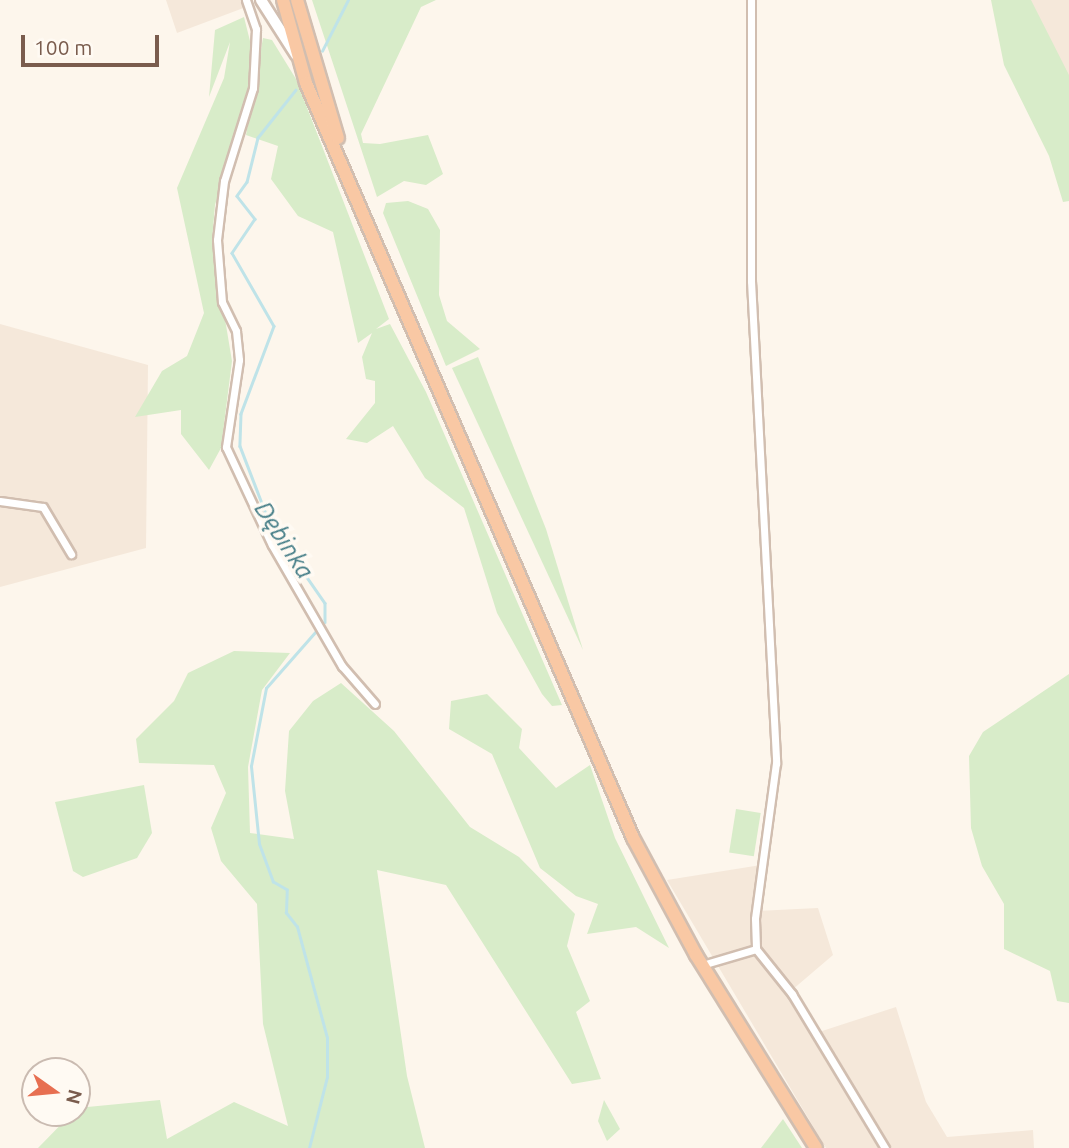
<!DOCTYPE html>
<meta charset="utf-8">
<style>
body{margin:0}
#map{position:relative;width:1069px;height:1148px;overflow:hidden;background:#fdf6ec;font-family:Ubuntu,sans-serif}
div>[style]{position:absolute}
.residential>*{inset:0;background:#f5e8da}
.green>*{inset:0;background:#d8ecc9;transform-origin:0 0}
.stream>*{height:2.5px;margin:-1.25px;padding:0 1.25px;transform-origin:1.25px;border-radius:1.25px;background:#bfe3e8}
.roads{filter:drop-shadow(2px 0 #d1beb0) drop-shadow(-2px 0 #d1beb0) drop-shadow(0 2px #d1beb0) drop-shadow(0 -2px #d1beb0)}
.minor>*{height:7px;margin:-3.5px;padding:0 3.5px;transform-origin:3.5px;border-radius:3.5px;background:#fff}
.secondary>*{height:10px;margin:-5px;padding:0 5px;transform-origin:5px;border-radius:5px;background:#fff}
.trunk>*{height:12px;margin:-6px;padding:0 6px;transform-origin:6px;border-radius:6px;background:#f9c8a4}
span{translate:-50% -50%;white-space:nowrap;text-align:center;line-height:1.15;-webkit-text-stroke:7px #fffaf3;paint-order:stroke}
.water-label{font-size:24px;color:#437c86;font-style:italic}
.north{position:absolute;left:21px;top:1057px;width:70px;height:70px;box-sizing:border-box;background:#fffaf3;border:2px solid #cabbb1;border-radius:50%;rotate:105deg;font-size:19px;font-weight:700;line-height:28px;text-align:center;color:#7a5c4d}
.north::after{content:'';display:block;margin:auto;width:24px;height:32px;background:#e76f51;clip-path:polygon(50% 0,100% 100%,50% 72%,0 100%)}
.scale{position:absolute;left:21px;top:35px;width:138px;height:32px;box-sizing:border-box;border:4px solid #7a5c4d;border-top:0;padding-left:9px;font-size:21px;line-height:24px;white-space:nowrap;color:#7a5c4d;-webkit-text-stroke:5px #fffaf3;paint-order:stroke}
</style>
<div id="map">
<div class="residential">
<i style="clip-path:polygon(166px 0,242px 0,246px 7px,177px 33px)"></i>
<i style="clip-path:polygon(1018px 0,1069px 0,1069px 113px)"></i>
<i style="clip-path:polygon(0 324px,148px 365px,146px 548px,0 587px)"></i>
<i style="clip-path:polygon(761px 865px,756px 911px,818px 908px,833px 955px,792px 990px,816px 1033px,896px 1007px,926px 1102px,947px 1137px,1033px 1130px,1034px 1148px,826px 1148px,667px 880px)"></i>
</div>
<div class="green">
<i style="clip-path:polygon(312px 0,436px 0,421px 7px,361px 134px,363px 143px,380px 144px,428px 135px,443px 174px,426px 185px,404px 181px,377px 197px)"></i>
<i style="clip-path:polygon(991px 0,1031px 0,1069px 75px,1069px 201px,1063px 202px,1049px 156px,1004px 65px)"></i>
<i style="clip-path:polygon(244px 17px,252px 49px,248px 87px,215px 205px,212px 241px,232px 361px,221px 448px,209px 470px,181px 434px,181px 410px,135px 417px,162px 371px,187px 356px,204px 313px,177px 188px,224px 78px,230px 42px,209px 97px,215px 30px)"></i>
<i style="clip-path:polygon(263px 38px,272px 40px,296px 79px,389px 319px,376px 329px,390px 324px,426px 392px,562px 705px,552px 706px,542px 694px,497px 613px,464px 508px,425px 478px,393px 426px,367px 443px,346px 439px,375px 403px,375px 381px,366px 379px,362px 357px,372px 333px,358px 343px,333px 232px,298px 216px,271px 179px,278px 146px,246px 135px)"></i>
<i style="clip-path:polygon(408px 201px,428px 209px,440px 230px,439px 295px,447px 321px,480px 349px,446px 366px,383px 213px,386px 203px)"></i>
<i style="clip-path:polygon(478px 357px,546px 529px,583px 650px,452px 368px)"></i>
<i style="clip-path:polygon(234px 651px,290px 653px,262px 690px,248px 767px,250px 833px,294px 839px,285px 791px,289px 731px,313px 701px,341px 683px,394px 731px,470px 827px,519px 857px,575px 914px,567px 946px,590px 1001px,576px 1012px,601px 1079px,572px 1084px,446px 885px,377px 870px,407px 1076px,425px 1148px,38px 1148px,77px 1108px,160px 1100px,167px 1139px,234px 1102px,288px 1126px,263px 1024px,257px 904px,221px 861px,211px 828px,226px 793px,214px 765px,139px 763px,136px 739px,174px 701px,188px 673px)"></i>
<i style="clip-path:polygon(1069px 674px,1069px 1003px,1057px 1001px,1050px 971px,1004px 949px,1004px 904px,982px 866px,971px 828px,969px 756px,983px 732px)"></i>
<i style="clip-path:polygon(487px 694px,522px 729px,519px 748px,556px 788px,590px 765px,615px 838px,669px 948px,636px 927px,587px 934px,598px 904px,576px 896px,540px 868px,492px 754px,449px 729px,451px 701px)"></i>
<i style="clip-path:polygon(144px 785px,152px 833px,137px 858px,83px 877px,73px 871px,55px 802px)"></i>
<i style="left:736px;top:809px;width:25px;height:44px;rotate:9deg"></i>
<i style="clip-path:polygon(604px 1100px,620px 1129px,607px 1141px,598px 1121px)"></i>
<i style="clip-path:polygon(783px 1119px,802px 1148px,761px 1148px)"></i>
</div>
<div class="stream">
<i style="left:322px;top:51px;width:57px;rotate:-63deg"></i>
<i style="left:296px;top:90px;width:61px;rotate:128.4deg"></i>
<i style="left:258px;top:138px;width:45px;rotate:104deg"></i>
<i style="left:247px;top:182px;width:17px;rotate:126deg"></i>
<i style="left:237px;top:196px;width:29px;rotate:52deg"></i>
<i style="left:255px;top:219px;width:41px;rotate:124.1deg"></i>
<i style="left:232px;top:253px;width:84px;rotate:60.1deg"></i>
<i style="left:274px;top:326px;width:94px;rotate:110.6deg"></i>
<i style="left:241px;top:414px;width:32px;rotate:92deg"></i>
<i style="left:240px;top:446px;width:84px;rotate:69deg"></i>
<i style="left:270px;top:524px;width:96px;rotate:55.2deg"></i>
<i style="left:325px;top:603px;width:19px;rotate:90deg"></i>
<i style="left:309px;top:1148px;width:73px;rotate:-75.8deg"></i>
<i style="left:327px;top:1077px;width:39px;rotate:-90deg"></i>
<i style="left:327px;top:1038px;width:115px;rotate:-105.1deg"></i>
<i style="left:297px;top:927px;width:18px;rotate:-128deg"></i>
<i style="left:286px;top:913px;width:23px;rotate:-88deg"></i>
<i style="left:287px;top:890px;width:16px;rotate:-150deg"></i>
<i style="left:273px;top:882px;width:40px;rotate:-110.2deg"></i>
<i style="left:259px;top:844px;width:78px;rotate:-95.9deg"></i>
<i style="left:251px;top:766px;width:79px;rotate:-79.1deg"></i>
<i style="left:266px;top:688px;width:76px;rotate:-48.7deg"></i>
</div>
<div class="roads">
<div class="minor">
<i style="left:246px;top:0;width:31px;rotate:71deg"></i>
<i style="left:256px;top:29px;width:59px;rotate:92.9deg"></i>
<i style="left:253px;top:88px;width:97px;rotate:107.3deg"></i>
<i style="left:224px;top:181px;width:59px;rotate:96.8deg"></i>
<i style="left:217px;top:240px;width:62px;rotate:85.4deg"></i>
<i style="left:222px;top:302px;width:32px;rotate:64deg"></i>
<i style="left:236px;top:331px;width:29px;rotate:84deg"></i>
<i style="left:239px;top:360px;width:88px;rotate:98.5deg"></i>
<i style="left:226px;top:447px;width:108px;rotate:64.9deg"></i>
<i style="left:272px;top:545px;width:140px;rotate:60deg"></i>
<i style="left:342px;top:666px;width:50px;rotate:49deg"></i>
<i style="left:751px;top:0;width:281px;rotate:90deg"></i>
<i style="left:751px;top:281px;width:483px;rotate:87deg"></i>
<i style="left:776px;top:763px;width:157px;rotate:97.7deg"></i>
<i style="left:755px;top:919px;width:30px;rotate:88deg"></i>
<i style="left:0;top:501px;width:43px;rotate:7.9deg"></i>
<i style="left:43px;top:507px;width:55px;rotate:59.2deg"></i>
<i style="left:702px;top:965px;width:56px;rotate:-16.5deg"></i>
<i style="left:756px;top:949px;width:58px;rotate:51.3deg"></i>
<i style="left:792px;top:994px;width:180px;rotate:58.9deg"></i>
</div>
<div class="secondary">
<i style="left:261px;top:0;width:65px;rotate:57.5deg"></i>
</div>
<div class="trunk">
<i style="left:283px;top:0;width:86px;rotate:74.5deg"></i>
<i style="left:306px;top:83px;width:823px;rotate:66.58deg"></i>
<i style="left:633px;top:838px;width:133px;rotate:61.7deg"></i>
<i style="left:696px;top:955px;width:227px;rotate:58.1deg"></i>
<i style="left:297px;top:0;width:144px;rotate:73.5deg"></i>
</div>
</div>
<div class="water-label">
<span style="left:284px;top:540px;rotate:57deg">Dębinka</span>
</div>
<div class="north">N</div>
<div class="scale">100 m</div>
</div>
